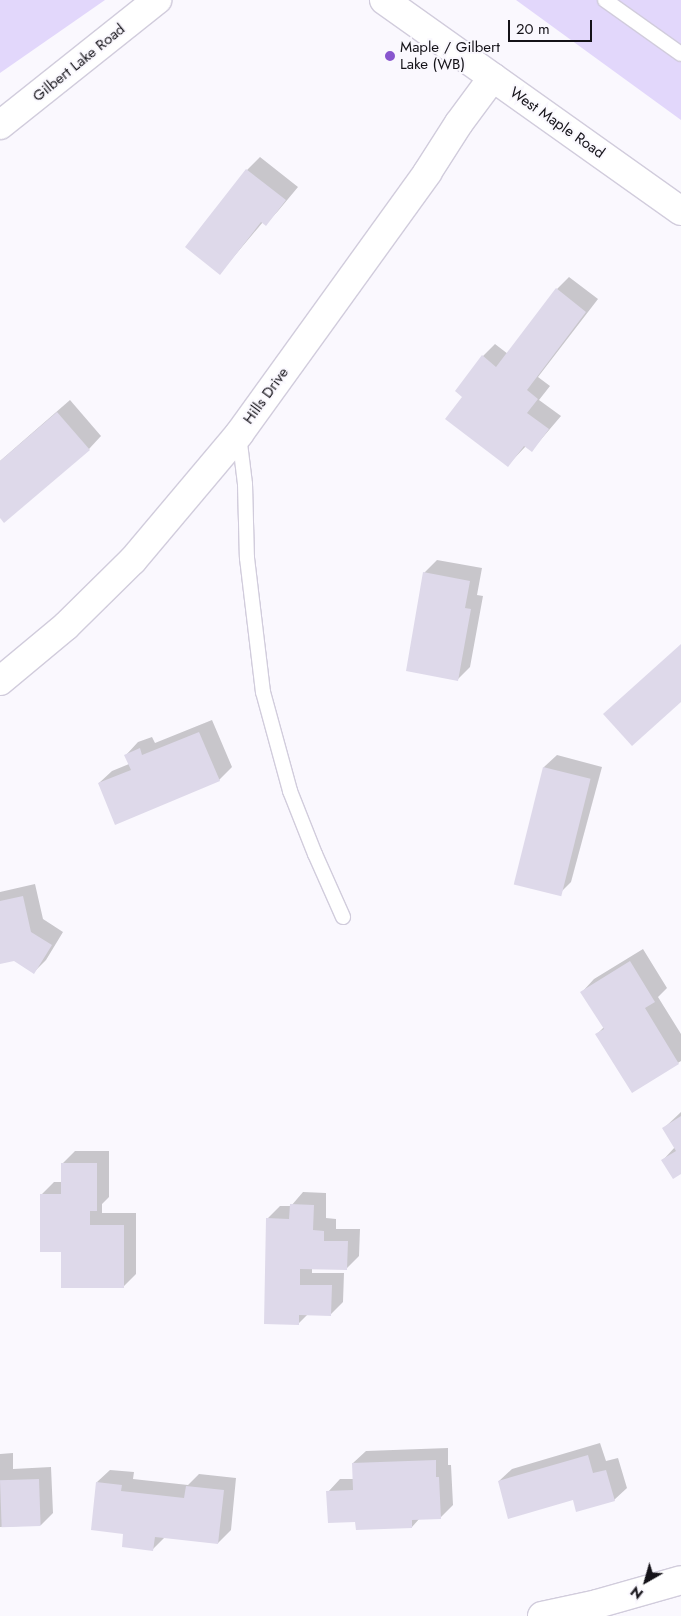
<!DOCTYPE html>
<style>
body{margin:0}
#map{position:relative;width:681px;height:1616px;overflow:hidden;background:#faf8fe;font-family:Jost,sans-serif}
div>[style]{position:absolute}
.green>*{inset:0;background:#e2d7fb}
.shadow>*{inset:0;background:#0003}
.building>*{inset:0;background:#ded9ea;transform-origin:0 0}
.roads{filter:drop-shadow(1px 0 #d1ccdc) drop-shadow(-1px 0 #d1ccdc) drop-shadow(0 1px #d1ccdc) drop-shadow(0 -1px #d1ccdc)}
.service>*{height:14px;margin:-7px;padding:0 7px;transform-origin:7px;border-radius:7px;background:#fff}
.minor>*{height:28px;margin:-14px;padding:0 14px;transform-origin:14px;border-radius:14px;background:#fff}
.secondary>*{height:28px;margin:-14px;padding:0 14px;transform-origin:14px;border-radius:14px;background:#fff}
.dots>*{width:14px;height:14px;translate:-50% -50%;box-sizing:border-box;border:2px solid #faf8fe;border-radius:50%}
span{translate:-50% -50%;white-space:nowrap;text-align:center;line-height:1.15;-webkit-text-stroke:4px #faf8fe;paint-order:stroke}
.poi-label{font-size:15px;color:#141218}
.left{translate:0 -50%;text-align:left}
.street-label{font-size:15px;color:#141218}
.north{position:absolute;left:621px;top:1556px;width:50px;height:50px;-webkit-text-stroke:4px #faf8fe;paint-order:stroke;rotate:218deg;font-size:14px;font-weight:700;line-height:20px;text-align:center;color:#141218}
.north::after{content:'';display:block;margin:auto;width:18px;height:22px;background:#141218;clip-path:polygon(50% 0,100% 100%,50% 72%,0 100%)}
.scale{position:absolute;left:508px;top:20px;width:84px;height:22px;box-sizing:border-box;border:2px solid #141218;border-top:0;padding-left:6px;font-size:15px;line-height:18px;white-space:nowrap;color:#141218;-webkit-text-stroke:4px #faf8fe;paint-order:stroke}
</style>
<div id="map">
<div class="green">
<i style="clip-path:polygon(0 0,105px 0,0 73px)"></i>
<i style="clip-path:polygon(516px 0,681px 0,681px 120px)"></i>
</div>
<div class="shadow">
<i style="clip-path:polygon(260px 157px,298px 187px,278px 211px,266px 224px,263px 222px,220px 273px,186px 247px,247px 170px)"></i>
<i style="clip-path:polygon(569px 277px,598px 299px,538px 377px,550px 386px,539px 400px,561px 416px,532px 450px,526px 446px,508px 465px,464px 397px,483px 356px,495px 344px,508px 354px,557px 289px)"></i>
<i style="clip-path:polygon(70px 400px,101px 436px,89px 449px,0 516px,0 461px)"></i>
<i style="clip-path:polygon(437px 560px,482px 568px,477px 595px,483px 596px,470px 667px,458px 679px,424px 573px)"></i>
<i style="clip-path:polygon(212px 720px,232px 767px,219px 780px,99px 783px,112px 771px,129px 764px,126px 755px,138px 742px,152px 737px,155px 743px)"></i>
<i style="clip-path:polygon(557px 755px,602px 767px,571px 882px,558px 895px,544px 767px)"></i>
<i style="clip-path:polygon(35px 884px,43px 919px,63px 932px,46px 960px,34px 972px,14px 960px,0 963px,0 892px)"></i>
<i style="clip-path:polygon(643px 949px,667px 988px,658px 997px,681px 1034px,681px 1061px,633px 1091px,597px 1034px,604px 1027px,582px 992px,594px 979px)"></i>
<i style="clip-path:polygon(681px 1112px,681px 1172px,663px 1160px,675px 1147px,664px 1128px)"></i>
<i style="clip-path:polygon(75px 1151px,109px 1151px,109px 1197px,102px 1204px,102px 1213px,136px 1213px,136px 1274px,123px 1287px,62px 1251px,42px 1194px,54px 1182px,62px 1182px,62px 1164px)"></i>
<i style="clip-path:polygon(303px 1192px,326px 1193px,326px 1218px,336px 1219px,336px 1229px,360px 1229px,359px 1256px,347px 1268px,312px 1268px,312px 1273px,344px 1273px,343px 1302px,331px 1314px,308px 1314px,298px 1324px,267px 1219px,280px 1206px,291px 1206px)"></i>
<i style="clip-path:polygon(600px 1443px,606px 1461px,618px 1458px,627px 1488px,614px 1500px,574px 1499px,499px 1481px,512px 1469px)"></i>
<i style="clip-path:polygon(448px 1448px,448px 1465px,451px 1465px,453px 1505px,440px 1518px,420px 1518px,412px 1527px,357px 1521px,328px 1492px,340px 1479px,354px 1479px,353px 1463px,366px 1451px)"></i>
<i style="clip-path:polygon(13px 1453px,13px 1469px,51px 1467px,53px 1513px,41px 1525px,0 1527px,0 1454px)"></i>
<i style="clip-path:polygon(110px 1470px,134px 1472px,133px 1479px,188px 1485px,199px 1474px,236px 1478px,231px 1530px,218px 1543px,165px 1537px,153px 1549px,124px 1533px,97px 1482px)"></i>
</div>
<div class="building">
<i style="clip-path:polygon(246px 169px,286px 200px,266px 226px,261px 222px,220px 275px,185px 247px)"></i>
<i style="clip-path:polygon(556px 288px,586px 312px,527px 390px,538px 399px,527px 413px,549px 429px,532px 452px,524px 446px,508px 467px,445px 419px,462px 397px,455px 391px,482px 355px,496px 367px)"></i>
<i style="clip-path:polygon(57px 412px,90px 450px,4px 523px,0 518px,0 461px)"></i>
<i style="clip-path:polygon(423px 572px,470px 581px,465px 608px,471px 609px,458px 681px,406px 671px)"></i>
<i style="clip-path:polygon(681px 644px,681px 702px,632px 746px,603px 714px)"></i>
<i style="clip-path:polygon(199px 732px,220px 781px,115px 825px,98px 783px,131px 770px,124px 755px,140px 748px,142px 755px)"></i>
<i style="left:543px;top:767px;width:49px;height:121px;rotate:14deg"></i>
<i style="clip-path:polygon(23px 896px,31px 932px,52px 945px,34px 974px,14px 961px,0 964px,0 901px)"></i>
<i style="clip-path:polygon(630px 961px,655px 1002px,645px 1008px,679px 1064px,632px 1093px,595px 1034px,604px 1029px,580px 992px)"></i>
<i style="clip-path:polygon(681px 1116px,681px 1174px,673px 1179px,661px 1160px,676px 1151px,662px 1128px)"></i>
<i style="clip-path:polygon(61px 1163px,97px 1163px,97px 1211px,90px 1211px,90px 1225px,124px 1225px,124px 1288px,61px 1288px,61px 1252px,40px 1252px,40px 1194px,61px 1194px)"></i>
<i style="clip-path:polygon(290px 1204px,314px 1205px,313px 1230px,324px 1231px,324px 1241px,348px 1241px,347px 1270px,300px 1269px,300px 1285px,332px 1285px,331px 1316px,299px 1315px,299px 1325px,264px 1324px,266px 1218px,289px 1219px)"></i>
<i style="clip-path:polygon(588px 1455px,593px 1473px,606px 1470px,615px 1501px,576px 1512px,573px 1500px,508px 1519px,498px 1481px)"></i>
<i style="clip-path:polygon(436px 1460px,436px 1477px,439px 1477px,441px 1519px,412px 1520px,412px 1528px,356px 1530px,355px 1522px,328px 1523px,326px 1491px,353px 1490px,352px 1463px)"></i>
<i style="left:39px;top:1479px;width:47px;height:39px;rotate:88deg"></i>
<i style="clip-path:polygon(96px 1482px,122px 1485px,121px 1491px,184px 1498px,186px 1486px,224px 1490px,218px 1544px,155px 1537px,153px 1551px,122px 1547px,123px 1534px,91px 1530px)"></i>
</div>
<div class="roads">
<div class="service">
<i style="left:605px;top:0;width:93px;rotate:35.4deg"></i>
<i style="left:239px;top:435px;width:49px;rotate:83deg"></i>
<i style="left:245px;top:484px;width:74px;rotate:88.5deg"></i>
<i style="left:247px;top:558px;width:135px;rotate:83.2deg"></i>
<i style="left:263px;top:692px;width:103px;rotate:74.7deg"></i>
<i style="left:290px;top:791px;width:68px;rotate:68.4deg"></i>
<i style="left:315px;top:854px;width:69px;rotate:66deg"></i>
</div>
<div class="minor">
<i style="left:0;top:125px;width:201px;rotate:-38.5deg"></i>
<i style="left:0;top:681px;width:86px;rotate:-39.8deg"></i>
<i style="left:66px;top:626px;width:94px;rotate:-44.6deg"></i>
<i style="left:133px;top:560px;width:165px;rotate:-49.9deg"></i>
<i style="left:239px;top:434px;width:322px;rotate:-54.2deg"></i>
<i style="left:427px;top:173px;width:59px;rotate:-57.4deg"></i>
<i style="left:459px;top:123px;width:57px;rotate:-53.5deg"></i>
<i style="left:542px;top:1616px;width:56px;rotate:-12.3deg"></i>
<i style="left:597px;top:1604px;width:87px;rotate:-15.9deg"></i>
</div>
<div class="secondary">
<i style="left:384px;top:0;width:364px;rotate:35.4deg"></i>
</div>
</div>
<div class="dots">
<i style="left:390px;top:56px;background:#8856ce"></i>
</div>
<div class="poi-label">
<span class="left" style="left:400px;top:56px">Maple / Gilbert<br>Lake (WB)</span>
</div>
<div class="street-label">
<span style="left:79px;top:63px;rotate:-39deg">Gilbert Lake Road</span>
<span style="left:557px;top:123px;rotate:35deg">West Maple Road</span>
<span style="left:266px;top:396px;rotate:-54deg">Hills Drive</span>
</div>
<div class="north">N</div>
<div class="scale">20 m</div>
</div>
